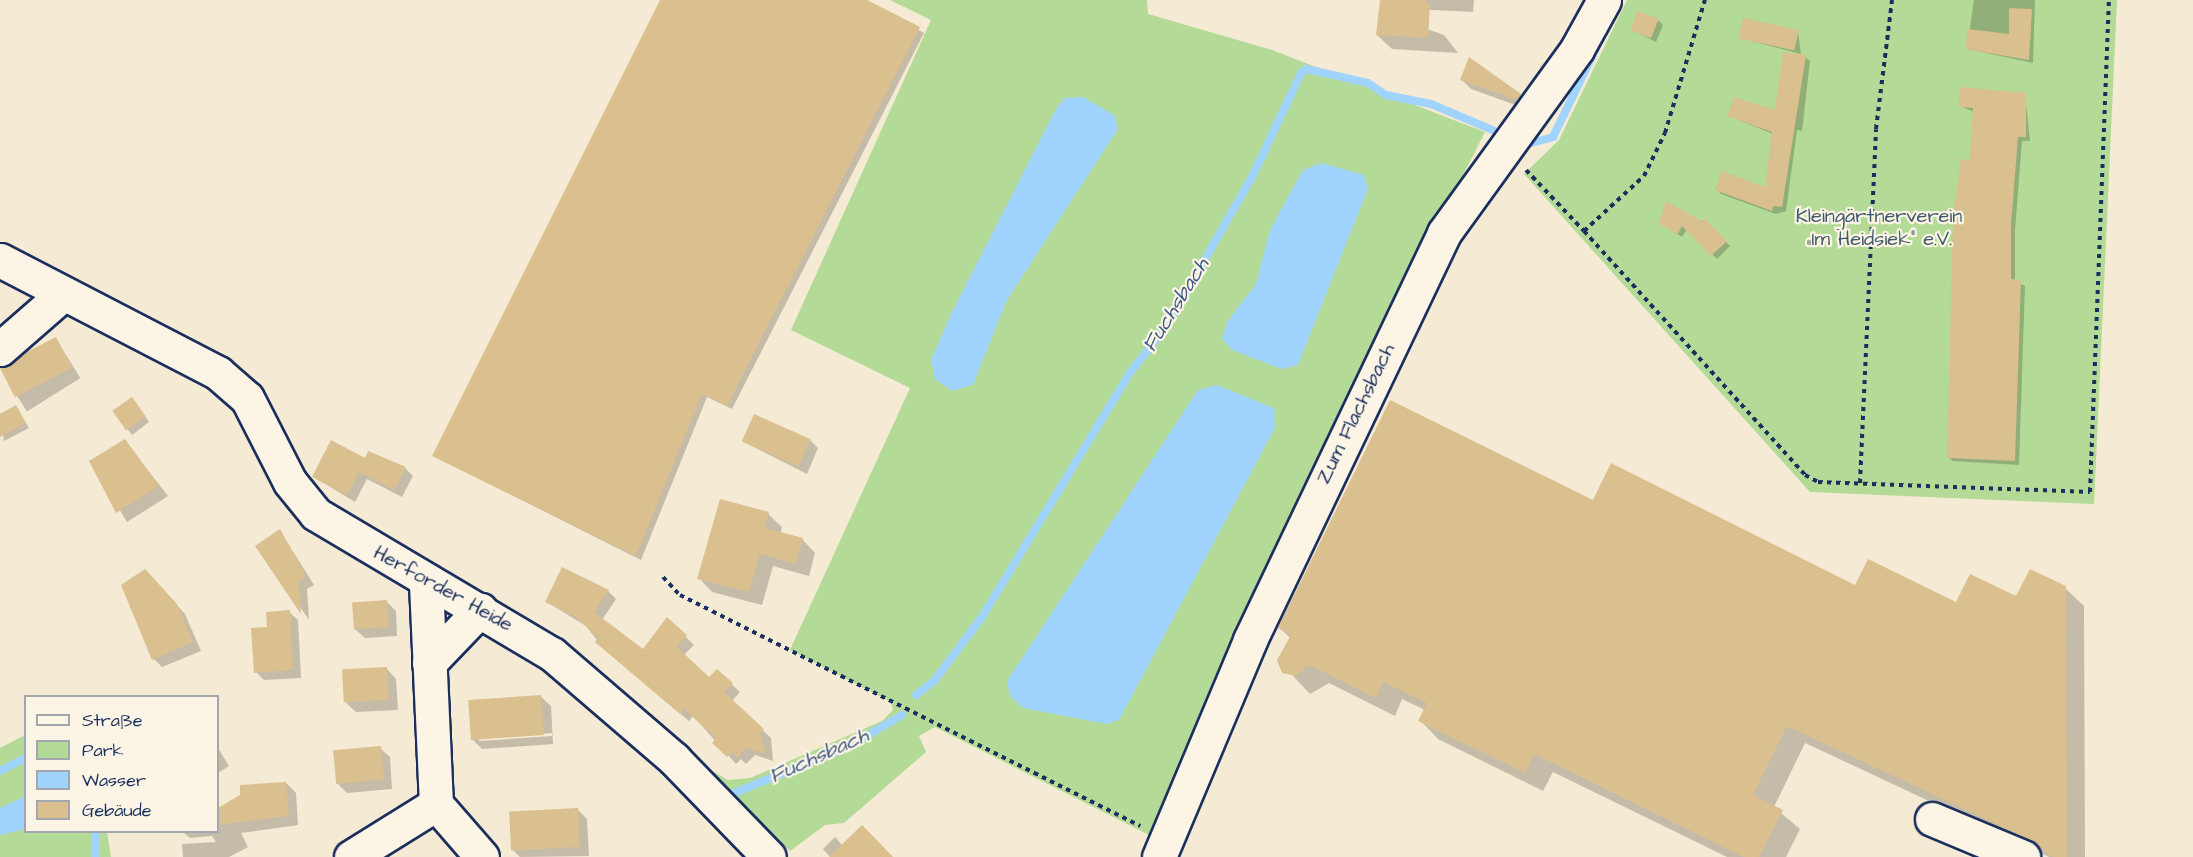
<!DOCTYPE html>
<meta charset="utf-8">
<style>
body{margin:0}
#map{position:relative;width:2193px;height:857px;overflow:hidden;background:#f5ead4;font-family:"Architects Daughter",sans-serif}
div>[style]{position:absolute}
.green>*{inset:0;background:#b3da96}
.water>*{inset:0;background:#a0d3fe}
.shadow>*{inset:0;background:#0003;transform-origin:0 0}
.stream>*{height:8px;margin:-4px;padding:0 4px;transform-origin:4px;border-radius:4px;background:#a0d3fe}
.building>*{inset:0;background:#dabf8f;transform-origin:0 0}
.path>*{height:4px;margin-top:-2px;transform-origin:0;background:repeating-linear-gradient(90deg,#1b2f5e 0 4.5px,transparent 0 9px)}
.roads{filter:drop-shadow(2px 0 #1b2f5e) drop-shadow(-2px 0 #1b2f5e) drop-shadow(0 2px #1b2f5e) drop-shadow(0 -2px #1b2f5e)}
.minor>*{height:33px;margin:-16.5px;padding:0 16.5px;transform-origin:16.5px;border-radius:16.5px;background:#fcf5e5}
span{translate:-50% -50%;white-space:nowrap;text-align:center;line-height:1.15;-webkit-text-stroke:4.5px #fcf5e5;paint-order:stroke}
.park-label{font-size:20px;color:#415a6c}
.street-label{font-size:20px;color:#1b2f5e}
.water-label{font-size:21px;color:#3c5886;font-style:italic}
.legend{position:absolute;left:24px;top:695px;width:195px;height:138px;box-sizing:border-box;background:#fcf5e5;border:2px solid #a2a6af;margin:0;padding:8px 10px;list-style:none;font-size:18px;color:#1b2f5e}
.legend li{display:flex;align-items:center;gap:12px;height:30px}
.legend b{width:30px;border:2px solid #a2a6af}
</style>
<div id="map">
<div class="green">
<i style="clip-path:polygon(890px 0,1147px 0,1148px 14px,1272px 50px,1485px 132px,1340px 418px,1151px 836px,935px 727px,919px 736px,926px 752px,844px 823px,825px 825px,790px 851px,709px 769px,728px 780px,750px 778px,882px 721px,893px 710px,891px 702px,790px 650px,910px 388px,791px 330px,931px 20px)"></i>
<i style="clip-path:polygon(1627px 0,2117px 0,2094px 504px,1810px 492px,1524px 174px,1559px 140px)"></i>
<i style="clip-path:polygon(25px 735px,26px 832px,107px 832px,111px 857px,0 857px,0 748px)"></i>
</div>
<div class="water">
<i style="clip-path:polygon(1083px 97px,1114px 115px,1118px 129px,1007px 300px,973px 385px,952px 391px,935px 379px,931px 360px,952px 312px,1057px 107px,1065px 98px)"></i>
<i style="clip-path:polygon(1322px 163px,1364px 175px,1368px 189px,1298px 365px,1282px 369px,1232px 350px,1222px 339px,1227px 322px,1256px 284px,1270px 230px,1303px 170px)"></i>
<i style="clip-path:polygon(1217px 385px,1274px 408px,1275px 428px,1119px 720px,1107px 724px,1023px 708px,1010px 696px,1007px 681px,1198px 390px)"></i>
<i style="clip-path:polygon(25px 796px,25px 829px,0 835px,0 808px)"></i>
</div>
<div class="shadow">
<i style="clip-path:polygon(662px 0,864px 0,924px 33px,732px 409px,707px 397px,641px 560px,434px 456px)"></i>
<i style="clip-path:polygon(1384px 0,1474px 0,1473px 12px,1392px 8px)"></i>
<i style="clip-path:polygon(1974px 0,2035px 0,2033px 63px,1967px 49px)"></i>
<i style="clip-path:polygon(1379px 12px,1444px 35px,1458px 53px,1392px 49px,1377px 35px)"></i>
<i style="clip-path:polygon(1658px 20px,1663px 25px,1656px 42px,1632px 30px)"></i>
<i style="clip-path:polygon(1798px 32px,1801px 54px,1740px 38px)"></i>
<i style="clip-path:polygon(1805px 57px,1810px 61px,1802px 131px,1797px 130px,1786px 211px,1776px 214px,1721px 194px,1716px 189px,1767px 189px,1773px 134px,1729px 116px,1777px 112px)"></i>
<i style="clip-path:polygon(1469px 59px,1520px 95px,1530px 105px,1527px 109px,1471px 89px,1462px 80px)"></i>
<i style="clip-path:polygon(2025px 94px,2030px 141px,2022px 141px,2015px 230px,2015px 281px,2025px 286px,2019px 465px,1953px 461px,1948px 457px,1974px 112px,1960px 106px)"></i>
<i style="clip-path:polygon(1705px 221px,1730px 246px,1717px 259px,1687px 229px,1682px 237px,1661px 223px)"></i>
<i style="left:56px;top:339px;width:46px;height:63px;rotate:58deg"></i>
<i style="clip-path:polygon(136px 403px,149px 422px,132px 435px,114px 411px)"></i>
<i style="clip-path:polygon(16px 407px,29px 428px,4px 441px,0 416px)"></i>
<i style="clip-path:polygon(810px 440px,818px 448px,807px 474px,744px 442px)"></i>
<i style="clip-path:polygon(125px 441px,168px 496px,127px 522px,91px 462px)"></i>
<i style="clip-path:polygon(365px 460px,405px 468px,413px 476px,402px 497px,367px 479px,355px 502px,314px 477px)"></i>
<i style="clip-path:polygon(1594px 502px,1856px 587px,1957px 604px,2065px 588px,2084px 606px,2085px 857px,2049px 857px,1805px 743px,1774px 807px,1800px 829px,1786px 857px,1727px 857px,1553px 772px,1543px 791px,1438px 739px,1420px 720px,1425px 710px,1402px 699px,1395px 716px,1329px 683px,1310px 694px,1278px 660px,1291px 639px,1280px 628px)"></i>
<i style="clip-path:polygon(768px 514px,782px 527px,780px 534px,802px 539px,815px 553px,809px 576px,773px 566px,762px 605px,712px 592px,699px 578px)"></i>
<i style="clip-path:polygon(280px 531px,314px 585px,307px 589px,309px 620px,258px 546px)"></i>
<i style="clip-path:polygon(153px 579px,185px 614px,201px 651px,162px 667px,154px 659px)"></i>
<i style="clip-path:polygon(608px 591px,616px 599px,602px 620px,643px 651px,668px 619px,694px 645px,684px 655px,709px 679px,717px 671px,740px 692px,732px 701px,771px 738px,773px 761px,755px 755px,746px 764px,741px 759px,736px 764px,693px 716px,689px 721px,605px 650px,586px 626px,547px 602px)"></i>
<i style="clip-path:polygon(386px 601px,396px 611px,397px 636px,365px 638px,355px 629px)"></i>
<i style="clip-path:polygon(289px 612px,298px 620px,301px 678px,264px 680px,256px 672px,268px 629px)"></i>
<i style="clip-path:polygon(387px 669px,396px 679px,398px 710px,356px 712px,346px 703px)"></i>
<i style="clip-path:polygon(evenodd,541px 697px,551px 706px,553px 744px,482px 749px,472px 739px,541px 697px,552px 733px,552px 736px,479px 741px,479px 738px,552px 733px)"></i>
<i style="clip-path:polygon(218px 748px,229px 766px,218px 773px)"></i>
<i style="clip-path:polygon(380px 748px,390px 757px,392px 789px,347px 793px,337px 783px)"></i>
<i style="clip-path:polygon(286px 783px,296px 793px,298px 825px,241px 833px,248px 847px,229px 857px,183px 857px,182px 844px,216px 842px,212px 836px,190px 838px,183px 832px,218px 832px,218px 809px)"></i>
<i style="clip-path:polygon(577px 809px,587px 819px,589px 856px,520px 857px,513px 850px)"></i>
<i style="clip-path:polygon(835px 837px,843px 846px,890px 857px,830px 857px,823px 849px)"></i>
</div>
<div class="stream">
<i style="left:1531px;top:143px;width:23px;rotate:-15deg"></i>
<i style="left:1553px;top:137px;width:108px;rotate:-64.1deg"></i>
<i style="left:916px;top:695px;width:23px;rotate:-38deg"></i>
<i style="left:934px;top:681px;width:80px;rotate:-53.1deg"></i>
<i style="left:982px;top:617px;width:284px;rotate:-58.8deg"></i>
<i style="left:1129px;top:374px;width:60px;rotate:-51.8deg"></i>
<i style="left:1166px;top:327px;width:175px;rotate:-60.2deg"></i>
<i style="left:1253px;top:175px;width:113px;rotate:-64.8deg"></i>
<i style="left:1301px;top:73px;width:7px;rotate:-34deg"></i>
<i style="left:1307px;top:69px;width:63px;rotate:12.9deg"></i>
<i style="left:1368px;top:83px;width:22px;rotate:34deg"></i>
<i style="left:1386px;top:95px;width:46px;rotate:11.3deg"></i>
<i style="left:1431px;top:104px;width:69px;rotate:22.9deg"></i>
<i style="left:0;top:771px;width:29px;rotate:-27deg"></i>
<i style="left:734px;top:793px;width:123px;rotate:-22deg"></i>
<i style="left:848px;top:747px;width:63px;rotate:-30.7deg"></i>
<i style="left:95px;top:832px;width:25px;rotate:88deg"></i>
</div>
<div class="building">
<i style="clip-path:polygon(660px 0,867px 0,920px 27px,727px 406px,702px 394px,636px 556px,432px 456px)"></i>
<i style="clip-path:polygon(1380px 0,1425px 0,1430px 5px,1428px 38px,1376px 35px)"></i>
<i style="clip-path:polygon(2009px 8px,2032px 9px,2029px 60px,1965px 49px,1968px 29px,2009px 34px)"></i>
<i style="left:1638px;top:11px;width:22px;height:21px;rotate:21deg"></i>
<i style="left:1743px;top:18px;width:57px;height:21px;rotate:12deg"></i>
<i style="clip-path:polygon(1783px 52px,1806px 55px,1782px 207px,1773px 206px,1772px 211px,1715px 190px,1722px 171px,1765px 187px,1772px 132px,1727px 116px,1734px 97px,1775px 110px)"></i>
<i style="clip-path:polygon(1469px 57px,1521px 94px,1517px 100px,1460px 80px)"></i>
<i style="clip-path:polygon(1960px 87px,2026px 93px,2026px 137px,2018px 137px,2011px 225px,2011px 279px,2021px 280px,2015px 461px,1947px 458px,1953px 217px,1961px 159px,1970px 160px,1973px 108px,1958px 107px)"></i>
<i style="clip-path:polygon(1666px 201px,1703px 222px,1704px 218px,1727px 241px,1711px 256px,1682px 226px,1678px 234px,1659px 224px)"></i>
<i style="left:56px;top:337px;width:35px;height:64px;rotate:63deg"></i>
<i style="left:132px;top:397px;width:24px;height:24px;rotate:55deg"></i>
<i style="clip-path:polygon(1390px 400px,1593px 500px,1611px 463px,1855px 585px,1868px 559px,1956px 602px,1970px 574px,2016px 596px,2030px 569px,2066px 586px,2067px 857px,2053px 857px,2030px 840px,1787px 726px,1753px 795px,1783px 810px,1759px 857px,1744px 857px,1534px 754px,1525px 773px,1418px 721px,1427px 703px,1384px 682px,1376px 698px,1309px 665px,1296px 676px,1282px 673px,1277px 660px,1291px 635px,1278px 628px)"></i>
<i style="clip-path:polygon(16px 405px,26px 423px,0 437px,0 414px)"></i>
<i style="left:754px;top:414px;width:62px;height:30px;rotate:24deg"></i>
<i style="clip-path:polygon(125px 439px,159px 486px,116px 513px,89px 461px)"></i>
<i style="clip-path:polygon(331px 440px,365px 458px,368px 451px,406px 467px,394px 490px,359px 472px,347px 495px,312px 477px)"></i>
<i style="clip-path:polygon(720px 499px,769px 512px,765px 528px,803px 538px,796px 564px,760px 554px,749px 592px,697px 579px)"></i>
<i style="clip-path:polygon(280px 529px,306px 576px,299px 581px,301px 614px,255px 546px)"></i>
<i style="clip-path:polygon(562px 567px,609px 590px,594px 612px,643px 649px,667px 617px,687px 635px,677px 647px,709px 677px,717px 669px,733px 683px,724px 692px,764px 729px,760px 734px,766px 754px,746px 748px,737px 758px,732px 752px,727px 757px,712px 743px,716px 738px,684px 709px,680px 714px,595px 642px,598px 638px,577px 618px,545px 602px)"></i>
<i style="clip-path:polygon(145px 569px,177px 604px,193px 642px,152px 660px,121px 585px)"></i>
<i style="left:387px;top:600px;width:27px;height:35px;rotate:86deg"></i>
<i style="clip-path:polygon(290px 610px,293px 670px,254px 673px,251px 628px,267px 627px,266px 612px)"></i>
<i style="left:387px;top:667px;width:33px;height:45px;rotate:87deg"></i>
<i style="left:541px;top:695px;width:40px;height:73px;rotate:86deg"></i>
<i style="left:381px;top:746px;width:34px;height:48px;rotate:85deg"></i>
<i style="clip-path:polygon(286px 782px,289px 816px,218px 825px,218px 808px,240px 795px,240px 785px)"></i>
<i style="left:578px;top:808px;width:39px;height:69px;rotate:87deg"></i>
<i style="clip-path:polygon(862px 825px,893px 857px,829px 857px)"></i>
</div>
<div class="path">
<i style="left:1526px;top:170px;width:84px;rotate:46.4deg"></i>
<i style="left:1584px;top:231px;width:81px;rotate:-42.5deg"></i>
<i style="left:1644px;top:176px;width:48px;rotate:-64deg"></i>
<i style="left:1665px;top:133px;width:139px;rotate:-73.3deg"></i>
<i style="left:1584px;top:231px;width:329px;rotate:47.8deg"></i>
<i style="left:1805px;top:475px;width:15px;rotate:28deg"></i>
<i style="left:1818px;top:482px;width:272px;rotate:2.1deg"></i>
<i style="left:2090px;top:492px;width:492px;rotate:-87.8deg"></i>
<i style="left:1860px;top:483px;width:354px;rotate:-87.4deg"></i>
<i style="left:1876px;top:129px;width:130px;rotate:-82.9deg"></i>
<i style="left:663px;top:577px;width:25px;rotate:47deg"></i>
<i style="left:680px;top:595px;width:515px;rotate:26.66deg"></i>
</div>
<div class="roads">
<div class="minor">
<i style="left:0;top:260px;width:246px;rotate:27.4deg"></i>
<i style="left:218px;top:373px;width:38px;rotate:41deg"></i>
<i style="left:247px;top:398px;width:94px;rotate:62.9deg"></i>
<i style="left:290px;top:482px;width:41px;rotate:50.9deg"></i>
<i style="left:316px;top:514px;width:274px;rotate:30.7deg"></i>
<i style="left:552px;top:654px;width:161px;rotate:40.7deg"></i>
<i style="left:674px;top:759px;width:136px;rotate:45.9deg"></i>
<i style="left:0;top:349px;width:84px;rotate:-41.1deg"></i>
<i style="left:426px;top:584px;width:220px;rotate:87.4deg"></i>
<i style="left:436px;top:804px;width:70px;rotate:49deg"></i>
<i style="left:429px;top:663px;width:74px;rotate:-46.1deg"></i>
<i style="left:1932px;top:819px;width:99px;rotate:22.7deg"></i>
<i style="left:351px;top:857px;width:100px;rotate:-31.9deg"></i>
<i style="left:1159px;top:857px;width:235px;rotate:-67.2deg"></i>
<i style="left:1250px;top:640px;width:451px;rotate:-64.5deg"></i>
<i style="left:1444px;top:233px;width:227px;rotate:-54.1deg"></i>
<i style="left:1577px;top:49px;width:56px;rotate:-61.1deg"></i>
</div>
</div>
<div class="park-label">
<span style="left:1879px;top:228px">Kleingärtnerverein<br>„Im Heidsiek“ e.V.</span>
</div>
<div class="street-label">
<span style="left:1356px;top:414px;rotate:-64deg">Zum Flachsbach</span>
<span style="left:443px;top:589px;rotate:29deg">Herforder Heide</span>
</div>
<div class="water-label">
<span style="left:1176px;top:305px;rotate:-58deg">Fuchsbach</span>
<span style="left:819px;top:756px;rotate:-24deg">Fuchsbach</span>
</div>
<ul class="legend">
<li><b style="height:8px;background:#fcf5e5"></b>Straße</li>
<li><b style="height:16px;background:#b3da96"></b>Park</li>
<li><b style="height:16px;background:#a0d3fe"></b>Wasser</li>
<li><b style="height:16px;background:#dabf8f"></b>Gebäude</li>
</ul>
</div>
